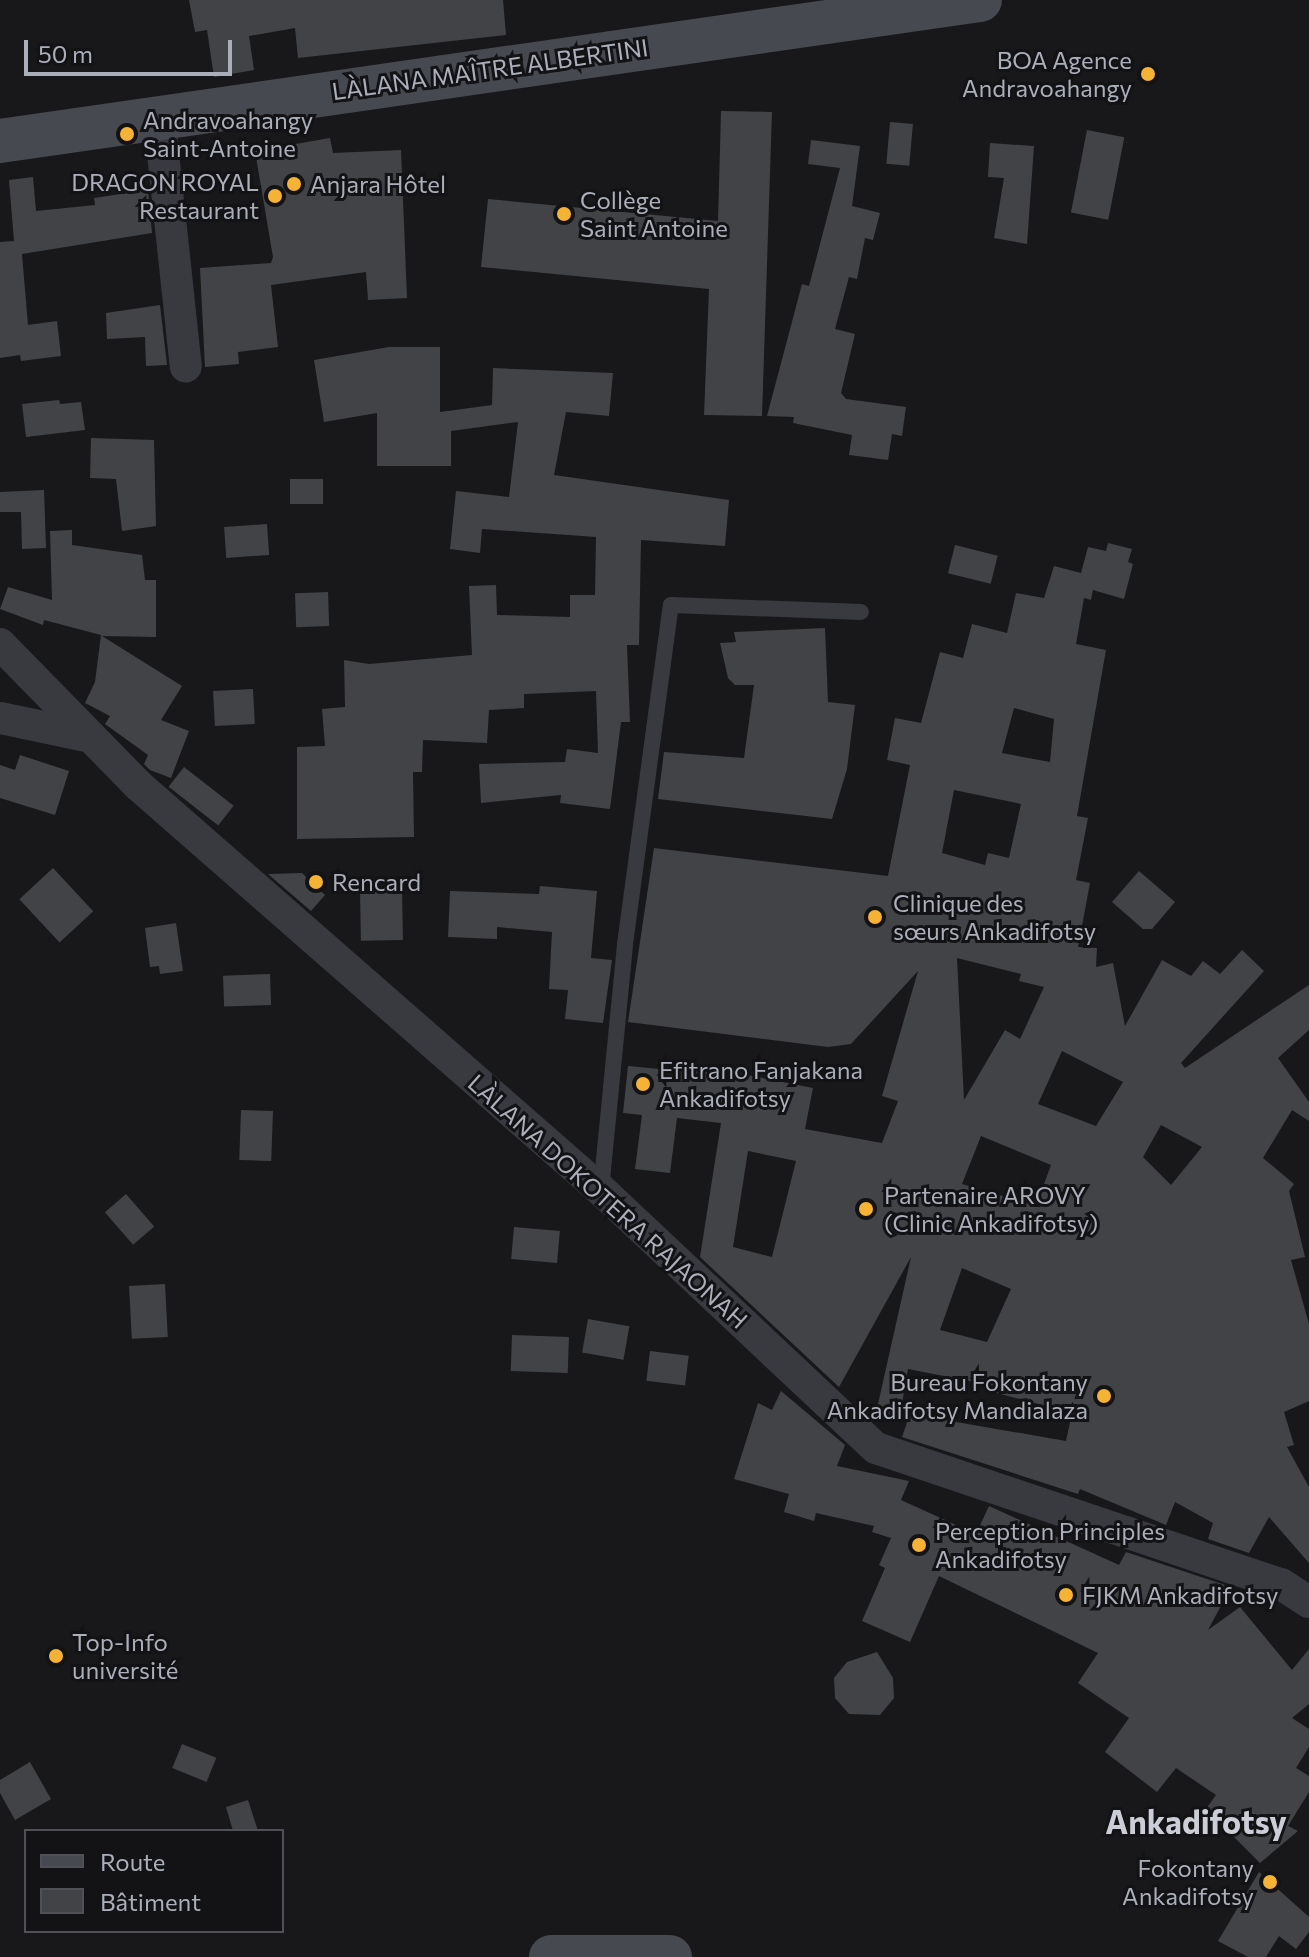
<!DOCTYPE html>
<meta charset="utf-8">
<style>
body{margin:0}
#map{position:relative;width:1309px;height:1957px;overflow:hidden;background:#18181a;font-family:Commissioner,sans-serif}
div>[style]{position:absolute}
.building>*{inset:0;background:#424347;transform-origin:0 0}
.lane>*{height:16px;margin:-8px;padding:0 8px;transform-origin:8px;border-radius:8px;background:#383a3f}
.street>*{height:32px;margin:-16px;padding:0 16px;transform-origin:16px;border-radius:16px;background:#383a3f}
.secondary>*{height:44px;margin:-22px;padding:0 22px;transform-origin:22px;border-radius:22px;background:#46494f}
.dots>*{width:22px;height:22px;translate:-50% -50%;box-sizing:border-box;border:4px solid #131315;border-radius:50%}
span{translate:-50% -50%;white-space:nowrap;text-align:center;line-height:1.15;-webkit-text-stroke:6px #131315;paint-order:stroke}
.poi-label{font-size:24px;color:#aaafba}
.right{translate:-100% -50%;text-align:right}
.left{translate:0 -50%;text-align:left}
.street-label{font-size:24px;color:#aaafba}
.district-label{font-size:32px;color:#cbced6;font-weight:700}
.legend{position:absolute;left:24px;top:1829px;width:260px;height:104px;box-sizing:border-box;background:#131315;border:2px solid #4f5157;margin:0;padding:10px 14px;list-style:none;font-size:24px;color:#aaafba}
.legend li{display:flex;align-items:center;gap:16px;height:40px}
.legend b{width:40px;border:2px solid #4f5157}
.scale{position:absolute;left:24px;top:40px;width:208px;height:36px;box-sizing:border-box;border:4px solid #aaafba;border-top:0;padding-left:10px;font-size:24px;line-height:28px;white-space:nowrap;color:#aaafba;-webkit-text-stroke:6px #131315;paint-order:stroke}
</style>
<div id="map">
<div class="building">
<i style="clip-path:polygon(189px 0,503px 0,506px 35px,298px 58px,295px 28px,249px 36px,254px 70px,214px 77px,207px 30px,195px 32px)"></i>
<i style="clip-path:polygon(721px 111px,772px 112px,762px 416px,704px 415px,709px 289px,481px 267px,488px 199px,718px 221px)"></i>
<i style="left:890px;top:122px;width:23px;height:42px;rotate:5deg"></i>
<i style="left:1087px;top:130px;width:38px;height:84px;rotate:11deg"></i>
<i style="clip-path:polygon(330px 138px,333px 153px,401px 150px,407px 298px,368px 300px,366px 272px,271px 285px,278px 347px,238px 352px,239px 364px,205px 367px,200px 268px,271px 263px,273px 257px,255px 151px)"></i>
<i style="clip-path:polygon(811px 140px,860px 146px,852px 206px,880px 213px,873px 240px,865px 238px,857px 279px,849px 277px,835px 329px,855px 334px,841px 393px,846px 399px,906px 407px,902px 436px,892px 434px,888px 460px,849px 455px,852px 435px,793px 423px,794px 417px,767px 416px,802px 284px,809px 286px,840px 168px,808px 164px)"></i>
<i style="clip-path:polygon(990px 143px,1034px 146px,1027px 244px,994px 238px,1004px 178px,988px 177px)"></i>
<i style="clip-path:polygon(33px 177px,36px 211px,95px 205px,94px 198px,148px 190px,152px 233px,22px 254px,28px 325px,57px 321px,61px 356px,21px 361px,20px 355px,0 358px,0 242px,14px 241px,9px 180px)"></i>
<i style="clip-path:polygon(160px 305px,167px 365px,146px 366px,145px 337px,107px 339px,106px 313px)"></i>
<i style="clip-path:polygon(389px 347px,440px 347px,440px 412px,492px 405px,493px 368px,613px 373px,609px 416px,566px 412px,554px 475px,729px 500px,725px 546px,641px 540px,639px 645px,627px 645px,630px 722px,621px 722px,610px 809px,560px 803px,561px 795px,481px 803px,479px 764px,565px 762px,567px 749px,598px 753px,596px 691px,524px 694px,524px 708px,489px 710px,487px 743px,423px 740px,422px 772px,413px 772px,414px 837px,297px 839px,297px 747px,325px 746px,322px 709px,345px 707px,344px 660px,369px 664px,472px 655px,469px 586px,496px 585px,497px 615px,570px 617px,570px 595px,595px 595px,596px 537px,482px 529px,480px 553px,450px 549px,456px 491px,509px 497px,518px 422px,451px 431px,451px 466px,377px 466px,377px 413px,324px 422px,314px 360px)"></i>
<i style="clip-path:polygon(59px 400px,60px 404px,81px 402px,85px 430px,26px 437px,22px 404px)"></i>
<i style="clip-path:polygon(91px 438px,154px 440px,156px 526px,122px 531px,116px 479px,90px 478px)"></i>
<i style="left:290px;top:479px;width:33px;height:25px"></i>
<i style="clip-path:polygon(44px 490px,46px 548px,22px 549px,21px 512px,0 512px,0 492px)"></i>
<i style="left:267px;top:524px;width:31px;height:43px;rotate:86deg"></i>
<i style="clip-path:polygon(72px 530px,72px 545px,142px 555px,145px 580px,156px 580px,156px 637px,102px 636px,182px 686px,161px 720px,189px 731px,171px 778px,150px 770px,144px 764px,148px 755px,105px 724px,110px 716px,85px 703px,95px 682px,101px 635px,44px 620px,43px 625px,0 609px,8px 587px,52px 600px,50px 531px)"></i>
<i style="clip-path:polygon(evenodd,1108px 543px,1132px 549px,1128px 562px,1133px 564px,1124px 599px,1093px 590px,1091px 600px,1084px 598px,1076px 644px,1106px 650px,1077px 816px,1088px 818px,1076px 880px,1090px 883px,1078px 947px,1097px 948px,1096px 967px,1113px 963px,1125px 1026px,1162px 960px,1191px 976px,1203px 961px,1220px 974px,1242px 950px,1264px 971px,1181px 1063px,1185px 1068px,1309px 985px,1309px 1030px,1278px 1058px,1309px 1102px,1309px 1121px,1292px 1110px,1263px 1158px,1294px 1184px,1289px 1191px,1305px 1257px,1291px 1260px,1309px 1324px,1309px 1401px,1284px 1412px,1294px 1445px,1287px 1447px,1309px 1487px,1309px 1563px,1269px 1517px,1249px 1553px,1208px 1539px,1213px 1523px,1175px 1502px,1166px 1525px,1080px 1489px,1078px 1494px,902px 1437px,910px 1414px,1066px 1441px,1072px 1413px,993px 1392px,995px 1386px,908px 1369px,899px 1421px,876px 1413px,911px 1257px,839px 1387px,700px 1257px,721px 1123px,677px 1118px,670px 1173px,635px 1169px,642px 1115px,623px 1113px,628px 1066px,680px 1071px,681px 1062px,813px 1088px,805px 1129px,882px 1143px,898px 1101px,882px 1096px,918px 971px,851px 1044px,828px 1047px,628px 1022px,654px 848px,888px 876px,910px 765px,887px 760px,895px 718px,921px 723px,940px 652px,963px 658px,972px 624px,1007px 633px,1016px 593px,1044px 598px,1054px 566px,1081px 573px,1088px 547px,1106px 551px,1108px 543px,1014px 708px,1054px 719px,1050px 762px,1002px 753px,1014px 708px,1108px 543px,954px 790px,1021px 804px,1009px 858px,988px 853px,985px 865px,942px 853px,954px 790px,1108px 543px,957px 958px,1021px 974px,1019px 981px,1044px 987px,1020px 1039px,1005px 1030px,964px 1100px,957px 958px,1108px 543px,1062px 1051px,1123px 1082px,1096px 1126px,1038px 1104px,1062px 1051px,1108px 543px,1161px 1125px,1202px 1147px,1171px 1185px,1143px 1157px,1161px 1125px,1108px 543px,981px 1136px,1051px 1165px,1036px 1206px,962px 1184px,981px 1136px,1108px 543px,748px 1151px,796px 1161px,772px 1257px,733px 1247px,748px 1151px,1108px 543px,962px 1268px,1011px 1289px,987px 1342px,940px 1330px,962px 1268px)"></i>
<i style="left:955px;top:545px;width:44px;height:29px;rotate:14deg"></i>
<i style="left:328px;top:592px;width:34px;height:33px;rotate:88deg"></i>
<i style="clip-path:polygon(825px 628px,828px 702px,855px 705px,847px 769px,832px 819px,658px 799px,664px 752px,744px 758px,754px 685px,735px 685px,728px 678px,720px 643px,736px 642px,734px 632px)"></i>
<i style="left:253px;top:689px;width:35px;height:40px;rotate:87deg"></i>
<i style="clip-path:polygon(20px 755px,69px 771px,55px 815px,0 798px,0 765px,15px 770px)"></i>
<i style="left:184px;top:767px;width:63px;height:25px;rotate:38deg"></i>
<i style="left:53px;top:868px;width:59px;height:46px;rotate:47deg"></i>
<i style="clip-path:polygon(1139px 871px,1175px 902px,1152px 929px,1143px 929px,1112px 902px)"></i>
<i style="clip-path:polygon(302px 873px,325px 895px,311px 911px,268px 874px)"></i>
<i style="clip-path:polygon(540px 886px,597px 891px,591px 958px,612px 960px,603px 1023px,565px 1019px,568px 990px,549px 989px,552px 932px,497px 927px,497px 939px,448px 937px,450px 891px,539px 894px)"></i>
<i style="left:402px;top:888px;width:52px;height:42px;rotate:89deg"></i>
<i style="clip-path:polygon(176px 923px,183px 971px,160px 974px,159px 966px,150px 967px,145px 928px)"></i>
<i style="left:270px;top:974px;width:31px;height:47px;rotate:88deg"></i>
<i style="left:241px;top:1110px;width:32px;height:50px;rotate:2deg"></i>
<i style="left:126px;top:1194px;width:43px;height:28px;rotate:49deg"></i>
<i style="left:514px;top:1227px;width:46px;height:32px;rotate:5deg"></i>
<i style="left:165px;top:1284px;width:53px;height:36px;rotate:87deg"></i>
<i style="left:588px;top:1319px;width:42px;height:34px;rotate:10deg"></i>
<i style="left:512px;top:1335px;width:57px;height:36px;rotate:2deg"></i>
<i style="left:650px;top:1351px;width:39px;height:30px;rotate:7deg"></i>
<i style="clip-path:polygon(781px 1391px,845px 1445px,837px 1466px,909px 1481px,901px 1500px,976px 1534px,989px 1506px,1119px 1565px,1126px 1552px,1231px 1587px,1208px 1630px,1240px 1607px,1292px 1670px,1309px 1649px,1309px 1704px,1292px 1718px,1309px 1729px,1309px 1747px,1296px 1768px,1309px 1776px,1309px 1792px,1288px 1826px,1298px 1831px,1260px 1863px,1206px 1809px,1216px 1795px,1176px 1768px,1157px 1792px,1105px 1752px,1129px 1718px,1078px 1683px,1098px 1653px,939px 1576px,910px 1642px,862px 1621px,885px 1568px,879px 1565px,891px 1538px,872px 1532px,874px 1526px,816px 1513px,814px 1521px,784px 1512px,789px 1494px,734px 1479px,758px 1403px,772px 1410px)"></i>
<i style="clip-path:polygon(877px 1652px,893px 1678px,894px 1698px,880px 1715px,849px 1714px,835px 1698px,834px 1678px,847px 1662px)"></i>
<i style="left:182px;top:1744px;width:37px;height:26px;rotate:22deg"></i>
<i style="clip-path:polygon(30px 1762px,51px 1799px,15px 1820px,0 1793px,0 1780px)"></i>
<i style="clip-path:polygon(248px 1800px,258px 1831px,233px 1831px,226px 1807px)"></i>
<i style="clip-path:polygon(1259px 1872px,1309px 1917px,1309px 1932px,1296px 1949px,1279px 1936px,1266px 1957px,1248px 1957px,1218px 1941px)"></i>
</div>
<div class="lane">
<i style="left:601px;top:1190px;width:247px;rotate:-84.4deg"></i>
<i style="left:625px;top:944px;width:342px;rotate:-82.3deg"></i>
<i style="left:671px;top:605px;width:190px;rotate:2.1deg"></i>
</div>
<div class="street">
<i style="left:159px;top:116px;width:252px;rotate:83.9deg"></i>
<i style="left:0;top:644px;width:197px;rotate:45.6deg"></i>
<i style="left:138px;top:785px;width:615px;rotate:41.18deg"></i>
<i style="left:601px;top:1190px;width:377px;rotate:43.2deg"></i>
<i style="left:876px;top:1448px;width:427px;rotate:18.6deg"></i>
<i style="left:1281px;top:1584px;width:33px;rotate:33deg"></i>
<i style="left:0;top:718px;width:93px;rotate:11.8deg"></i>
</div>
<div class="secondary">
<i style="left:0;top:141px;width:990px;rotate:-8.19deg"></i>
<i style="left:551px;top:1957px;width:119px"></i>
</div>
<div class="dots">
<i style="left:1148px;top:74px;background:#f5b234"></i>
<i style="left:127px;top:134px;background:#f5b234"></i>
<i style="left:294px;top:184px;background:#f5b234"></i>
<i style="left:275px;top:196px;background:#f5b234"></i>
<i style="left:564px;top:214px;background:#f5b234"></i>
<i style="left:316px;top:882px;background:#f5b234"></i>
<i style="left:875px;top:917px;background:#f5b234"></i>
<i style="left:643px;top:1084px;background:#f5b234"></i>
<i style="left:866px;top:1209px;background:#f5b234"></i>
<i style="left:1104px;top:1396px;background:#f5b234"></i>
<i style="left:919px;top:1545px;background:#f5b234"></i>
<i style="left:1066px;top:1595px;background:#f5b234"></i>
<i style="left:56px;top:1656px;background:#f5b234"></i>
<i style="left:1270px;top:1882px;background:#f5b234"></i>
</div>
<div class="poi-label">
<span class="right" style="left:1132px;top:74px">BOA Agence<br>Andravoahangy</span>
<span class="left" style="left:143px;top:134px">Andravoahangy<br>Saint-Antoine</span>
<span class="right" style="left:259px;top:196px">DRAGON ROYAL<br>Restaurant</span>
<span class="left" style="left:310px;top:184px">Anjara Hôtel</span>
<span class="left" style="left:580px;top:214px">Collège<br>Saint Antoine</span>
<span class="left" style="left:332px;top:882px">Rencard</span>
<span class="left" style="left:893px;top:917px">Clinique des<br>sœurs Ankadifotsy</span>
<span class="left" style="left:659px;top:1084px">Efitrano Fanjakana<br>Ankadifotsy</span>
<span class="left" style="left:884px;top:1209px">Partenaire AROVY<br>(Clinic Ankadifotsy)</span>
<span class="right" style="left:1088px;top:1396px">Bureau Fokontany<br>Ankadifotsy Mandialaza</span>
<span class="left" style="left:935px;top:1545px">Perception Principles<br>Ankadifotsy</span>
<span class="left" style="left:1082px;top:1595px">FJKM Ankadifotsy</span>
<span class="left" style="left:72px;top:1656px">Top-Info<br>université</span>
<span class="right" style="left:1254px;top:1882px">Fokontany<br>Ankadifotsy</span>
</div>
<div class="street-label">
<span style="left:490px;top:69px;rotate:-8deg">LÀLANA MAÎTRE ALBERTINI</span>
<span style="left:608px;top:1201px;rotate:42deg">LÀLANA DOKOTERA RAJAONAH</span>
</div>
<div class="district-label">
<span style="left:1196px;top:1821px">Ankadifotsy</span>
</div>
<ul class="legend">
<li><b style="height:10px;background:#46494f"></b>Route</li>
<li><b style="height:22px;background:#424347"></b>Bâtiment</li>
</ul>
<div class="scale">50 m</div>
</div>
